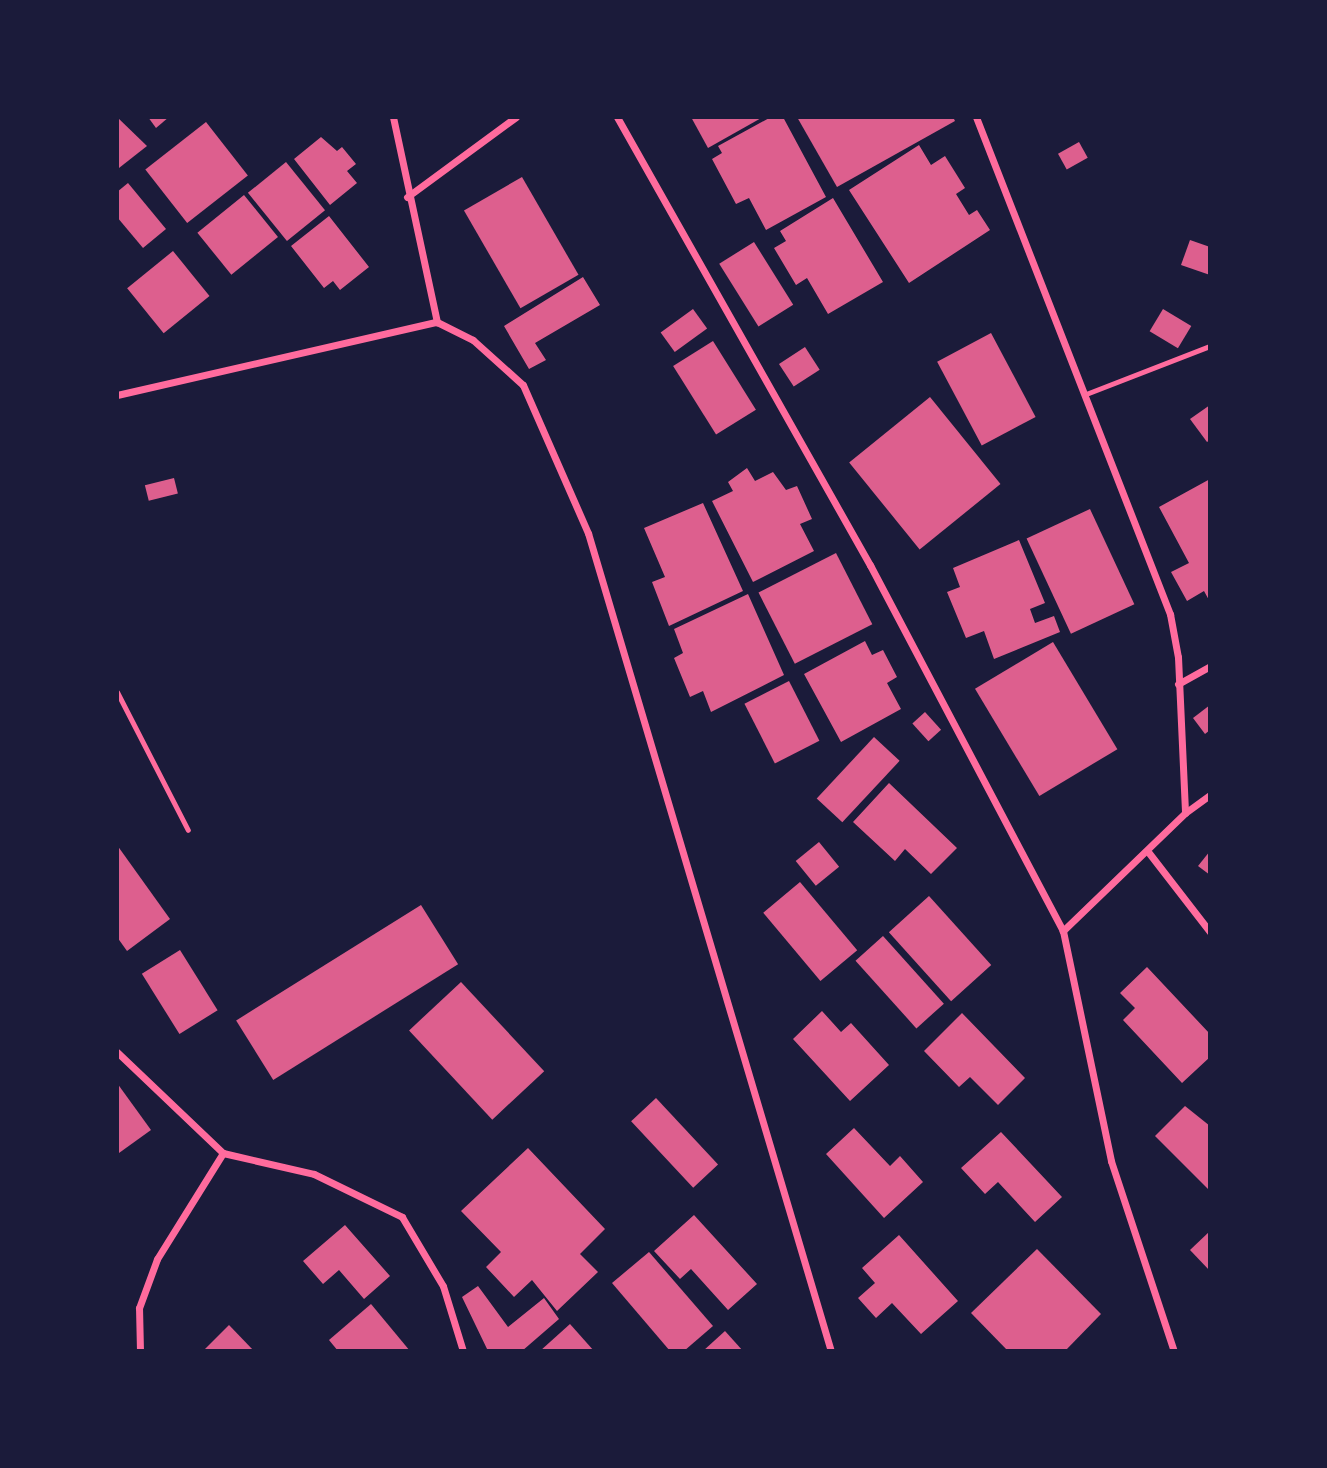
<!DOCTYPE html>
<style>
body{margin:0}
#map{position:relative;width:1327px;height:1468px;overflow:hidden;background:#1b1b3a;font-family:"Times New Roman",serif}
div>[style]{position:absolute}
.building>*{inset:0;background:#dd5f8e;transform-origin:0 0}
.service>*{height:5px;margin:-2.5px;padding:0 2.5px;transform-origin:2.5px;border-radius:2.5px;background:#ff6b9d}
.minor>*{height:7px;margin:-3.5px;padding:0 3.5px;transform-origin:3.5px;border-radius:3.5px;background:#ff6b9d}
span{translate:-50% -50%;white-space:nowrap;text-align:center;line-height:1.15;-webkit-text-stroke:7px #1b1b3a;paint-order:stroke}
.frame{position:absolute;inset:0;border:119px solid #1b1b3a;pointer-events:none}
</style>
<div id="map">
<div class="building">
<i style="clip-path:polygon(117px 117px,147px 146px,119px 168px,117px 166px)"></i>
<i style="clip-path:polygon(148px 117px,169px 117px,156px 128px)"></i>
<i style="clip-path:polygon(691px 117px,763px 117px,708px 148px)"></i>
<i style="clip-path:polygon(771px 117px,783px 117px,826px 197px,766px 230px,749px 198px,736px 204px,712px 159px,722px 153px,718px 146px)"></i>
<i style="clip-path:polygon(797px 117px,953px 117px,955px 121px,837px 187px)"></i>
<i style="left:206px;top:122px;width:68px;height:77px;rotate:52deg"></i>
<i style="clip-path:polygon(321px 137px,337px 151px,342px 147px,356px 164px,347px 171px,357px 183px,330px 205px,294px 159px)"></i>
<i style="left:1079px;top:142px;width:18px;height:24px;rotate:61deg"></i>
<i style="clip-path:polygon(919px 145px,931px 165px,945px 156px,965px 188px,956px 194px,969px 215px,977px 210px,990px 230px,909px 283px,849px 190px)"></i>
<i style="left:286px;top:162px;width:62px;height:49px;rotate:51deg"></i>
<i style="left:522px;top:177px;width:113px;height:67px;rotate:60deg"></i>
<i style="clip-path:polygon(128px 183px,166px 229px,143px 248px,117px 217px,117px 192px)"></i>
<i style="left:244px;top:195px;width:54px;height:60px;rotate:51deg"></i>
<i style="clip-path:polygon(833px 198px,883px 282px,828px 314px,807px 278px,796px 285px,774px 248px,786px 241px,780px 231px)"></i>
<i style="clip-path:polygon(329px 216px,369px 267px,340px 290px,333px 281px,324px 288px,291px 246px)"></i>
<i style="clip-path:polygon(1190px 240px,1210px 247px,1210px 275px,1181px 265px)"></i>
<i style="left:754px;top:242px;width:74px;height:41px;rotate:58deg"></i>
<i style="left:173px;top:251px;width:58px;height:59px;rotate:51deg"></i>
<i style="clip-path:polygon(583px 277px,600px 305px,535px 343px,546px 360px,529px 369px,504px 326px)"></i>
<i style="left:693px;top:309px;width:24px;height:40px;rotate:54deg"></i>
<i style="left:1163px;top:309px;width:33px;height:26px;rotate:31deg"></i>
<i style="left:991px;top:333px;width:95px;height:61px;rotate:62deg"></i>
<i style="left:713px;top:341px;width:81px;height:47px;rotate:58deg"></i>
<i style="left:805px;top:347px;width:27px;height:31px;rotate:57deg"></i>
<i style="left:930px;top:397px;width:112px;height:104px;rotate:51deg"></i>
<i style="clip-path:polygon(1210px 405px,1210px 440px,1207px 442px,1190px 419px)"></i>
<i style="clip-path:polygon(747px 468px,755px 481px,773px 472px,786px 490px,797px 486px,812px 519px,800px 524px,814px 551px,753px 582px,712px 501px,733px 491px,728px 482px)"></i>
<i style="left:174px;top:478px;width:16px;height:30px;rotate:76deg"></i>
<i style="clip-path:polygon(1210px 479px,1210px 602px,1204px 591px,1187px 601px,1171px 572px,1189px 563px,1159px 507px)"></i>
<i style="clip-path:polygon(703px 503px,743px 591px,669px 626px,652px 582px,665px 577px,644px 528px)"></i>
<i style="left:1090px;top:509px;width:105px;height:70px;rotate:65deg"></i>
<i style="clip-path:polygon(1019px 540px,1045px 603px,1030px 609px,1035px 623px,1054px 616px,1060px 632px,994px 659px,984px 631px,966px 638px,947px 592px,960px 587px,953px 568px)"></i>
<i style="left:836px;top:553px;width:80px;height:87px;rotate:63deg"></i>
<i style="clip-path:polygon(748px 594px,784px 675px,711px 712px,703px 691px,690px 697px,674px 658px,683px 653px,674px 629px)"></i>
<i style="clip-path:polygon(865px 641px,872px 655px,883px 650px,897px 677px,887px 683px,901px 709px,841px 742px,804px 674px)"></i>
<i style="left:1053px;top:642px;width:125px;height:91px;rotate:59deg"></i>
<i style="left:789px;top:681px;width:67px;height:50px;rotate:63deg"></i>
<i style="clip-path:polygon(1210px 705px,1210px 730px,1205px 734px,1193px 718px)"></i>
<i style="left:925px;top:712px;width:24px;height:17px;rotate:48deg"></i>
<i style="left:874px;top:737px;width:35px;height:84px;rotate:43deg"></i>
<i style="clip-path:polygon(889px 783px,957px 848px,931px 874px,905px 849px,895px 861px,853px 822px)"></i>
<i style="left:819px;top:842px;width:32px;height:30px;rotate:51deg"></i>
<i style="clip-path:polygon(117px 845px,170px 919px,127px 951px,117px 937px)"></i>
<i style="clip-path:polygon(1210px 851px,1210px 875px,1198px 866px)"></i>
<i style="left:800px;top:882px;width:89px;height:48px;rotate:50deg"></i>
<i style="left:929px;top:896px;width:93px;height:54px;rotate:48deg"></i>
<i style="left:421px;top:905px;width:70px;height:218px;rotate:58deg"></i>
<i style="left:883px;top:936px;width:91px;height:37px;rotate:48deg"></i>
<i style="left:180px;top:950px;width:71px;height:45px;rotate:58deg"></i>
<i style="clip-path:polygon(1147px 967px,1210px 1034px,1210px 1057px,1182px 1083px,1123px 1020px,1135px 1008px,1120px 993px)"></i>
<i style="left:461px;top:982px;width:122px;height:71px;rotate:47deg"></i>
<i style="clip-path:polygon(822px 1011px,841px 1032px,851px 1023px,889px 1065px,850px 1101px,793px 1039px)"></i>
<i style="clip-path:polygon(962px 1013px,1025px 1078px,998px 1105px,970px 1077px,959px 1087px,924px 1051px)"></i>
<i style="clip-path:polygon(117px 1083px,151px 1130px,119px 1153px,117px 1150px)"></i>
<i style="left:656px;top:1098px;width:91px;height:34px;rotate:47deg"></i>
<i style="clip-path:polygon(1185px 1106px,1210px 1126px,1210px 1191px,1155px 1136px)"></i>
<i style="clip-path:polygon(854px 1128px,890px 1166px,900px 1156px,923px 1182px,884px 1218px,826px 1154px)"></i>
<i style="clip-path:polygon(1001px 1132px,1062px 1197px,1035px 1222px,998px 1182px,985px 1194px,961px 1168px)"></i>
<i style="clip-path:polygon(528px 1148px,605px 1229px,580px 1254px,598px 1272px,557px 1311px,532px 1280px,514px 1297px,486px 1267px,501px 1252px,461px 1211px)"></i>
<i style="clip-path:polygon(694px 1215px,757px 1284px,728px 1310px,691px 1269px,680px 1279px,654px 1251px)"></i>
<i style="clip-path:polygon(345px 1225px,390px 1276px,364px 1299px,339px 1270px,323px 1284px,303px 1261px)"></i>
<i style="clip-path:polygon(1210px 1231px,1210px 1271px,1190px 1250px)"></i>
<i style="clip-path:polygon(899px 1235px,958px 1301px,921px 1334px,892px 1303px,876px 1318px,858px 1298px,875px 1283px,862px 1268px)"></i>
<i style="clip-path:polygon(1037px 1249px,1101px 1314px,1065px 1351px,1008px 1351px,971px 1313px)"></i>
<i style="clip-path:polygon(649px 1252px,713px 1326px,684px 1351px,670px 1351px,612px 1283px)"></i>
<i style="clip-path:polygon(478px 1286px,508px 1327px,544px 1298px,559px 1319px,522px 1351px,488px 1351px,462px 1297px)"></i>
<i style="clip-path:polygon(371px 1304px,410px 1351px,338px 1351px,329px 1340px)"></i>
<i style="clip-path:polygon(570px 1324px,594px 1351px,540px 1351px)"></i>
<i style="clip-path:polygon(229px 1325px,254px 1351px,203px 1351px)"></i>
<i style="clip-path:polygon(725px 1331px,743px 1351px,703px 1351px)"></i>
</div>
<div class="service">
<i style="left:1086px;top:394px;width:133px;rotate:-21.2deg"></i>
<i style="left:117px;top:692px;width:155px;rotate:62.8deg"></i>
</div>
<div class="minor">
<i style="left:393px;top:117px;width:210px;rotate:77.9deg"></i>
<i style="left:437px;top:322px;width:40px;rotate:26.6deg"></i>
<i style="left:473px;top:340px;width:67px;rotate:42deg"></i>
<i style="left:523px;top:385px;width:162px;rotate:66.3deg"></i>
<i style="left:588px;top:533px;width:853px;rotate:73.46deg"></i>
<i style="left:617px;top:117px;width:515px;rotate:60.55deg"></i>
<i style="left:870px;top:565px;width:414px;rotate:62.2deg"></i>
<i style="left:1063px;top:931px;width:235px;rotate:78.2deg"></i>
<i style="left:1111px;top:1161px;width:200px;rotate:71.7deg"></i>
<i style="left:976px;top:117px;width:534px;rotate:68.68deg"></i>
<i style="left:1170px;top:614px;width:44px;rotate:79.5deg"></i>
<i style="left:1178px;top:657px;width:156px;rotate:87.4deg"></i>
<i style="left:1185px;top:813px;width:170px;rotate:136deg"></i>
<i style="left:407px;top:197px;width:135px;rotate:-36.3deg"></i>
<i style="left:117px;top:395px;width:328px;rotate:-12.9deg"></i>
<i style="left:1178px;top:684px;width:37px;rotate:-29deg"></i>
<i style="left:1185px;top:813px;width:31px;rotate:-36deg"></i>
<i style="left:1149px;top:853px;width:100px;rotate:52.3deg"></i>
<i style="left:117px;top:1052px;width:146px;rotate:43.6deg"></i>
<i style="left:223px;top:1153px;width:93px;rotate:13deg"></i>
<i style="left:314px;top:1174px;width:98px;rotate:26deg"></i>
<i style="left:402px;top:1217px;width:80px;rotate:59.3deg"></i>
<i style="left:443px;top:1286px;width:68px;rotate:72.9deg"></i>
<i style="left:140px;top:1351px;width:43px;rotate:-91.3deg"></i>
<i style="left:139px;top:1308px;width:52px;rotate:-69.8deg"></i>
<i style="left:157px;top:1259px;width:125px;rotate:-58.1deg"></i>
</div>
<div class="frame"></div>
</div>
